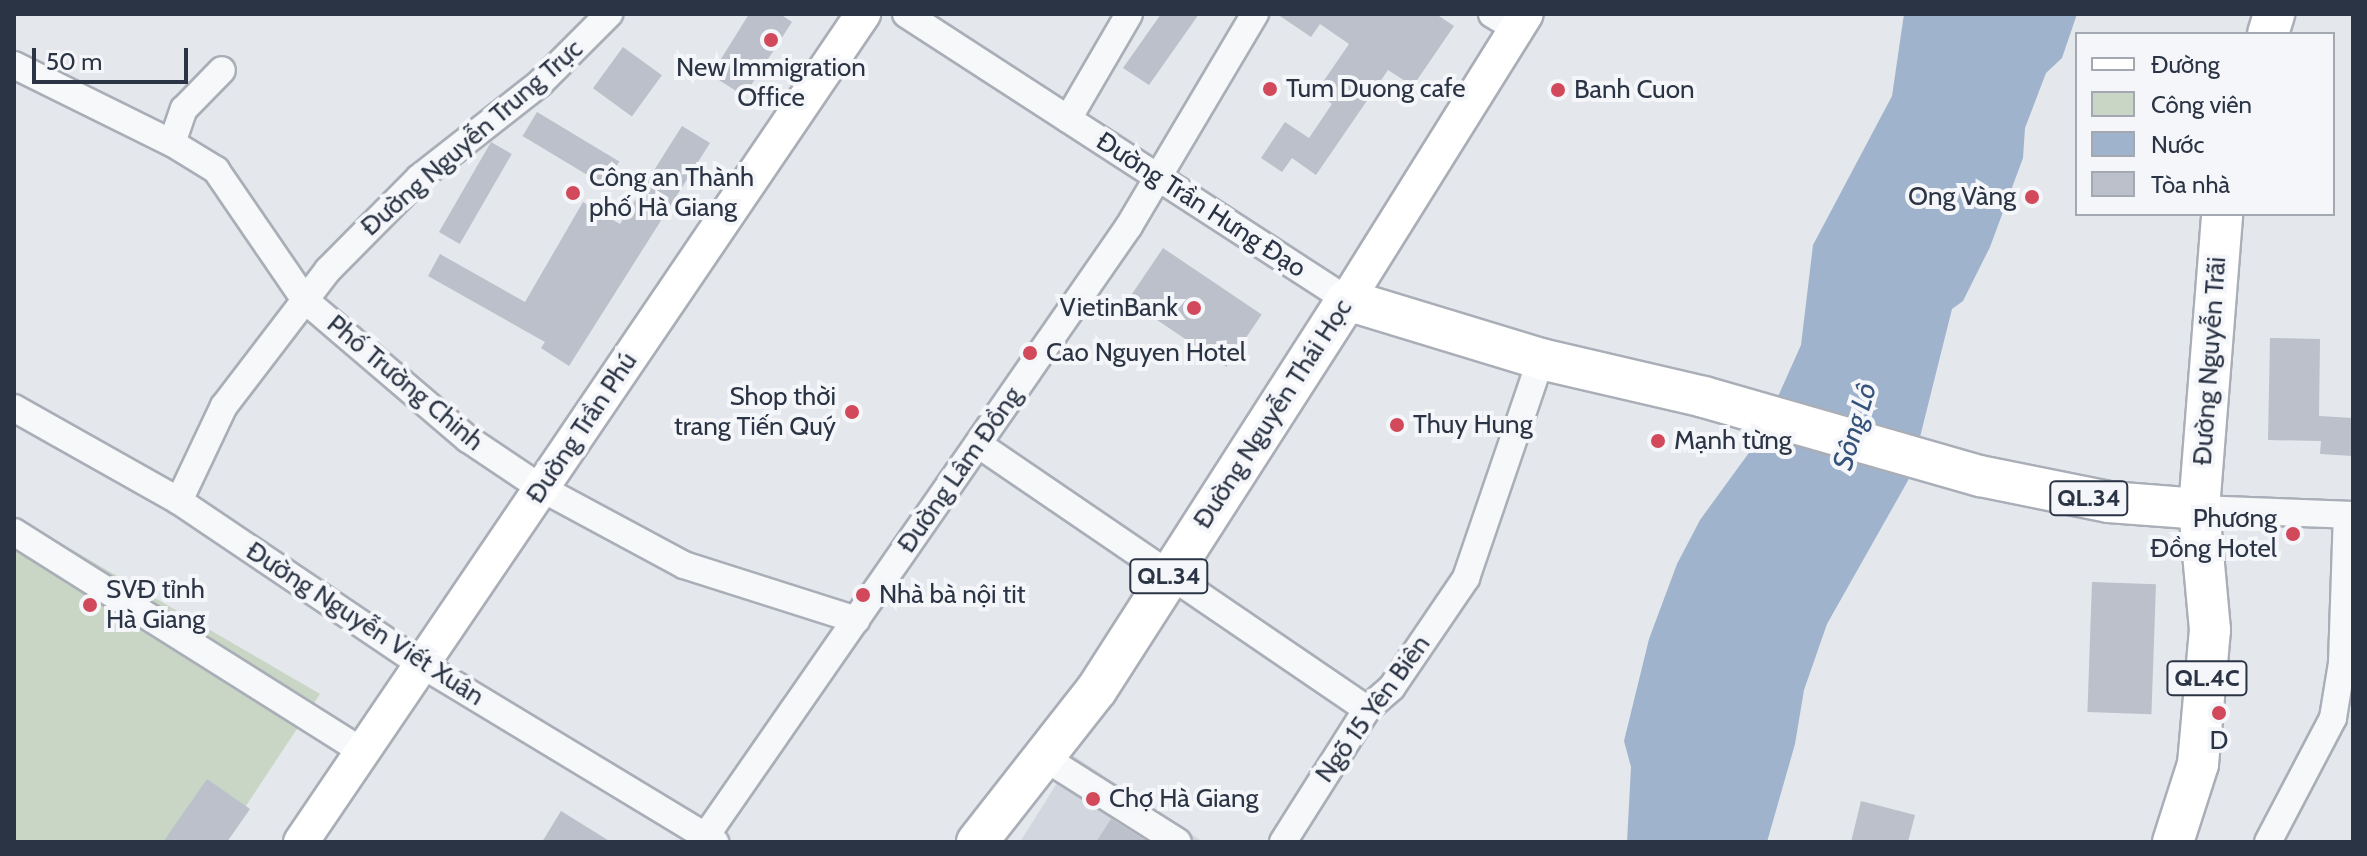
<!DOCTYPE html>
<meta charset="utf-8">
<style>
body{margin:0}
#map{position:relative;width:2367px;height:856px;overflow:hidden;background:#e4e7ec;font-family:Cabin,sans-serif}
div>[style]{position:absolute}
.built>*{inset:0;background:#d2d6de}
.green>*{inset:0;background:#c9d6c5}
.water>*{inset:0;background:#9fb4cc}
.building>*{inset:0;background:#bbc0ca;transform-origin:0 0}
.roads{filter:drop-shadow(2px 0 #a9aeb7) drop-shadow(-2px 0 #a9aeb7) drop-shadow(0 2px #a9aeb7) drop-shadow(0 -2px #a9aeb7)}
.minor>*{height:26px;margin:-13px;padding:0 13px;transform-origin:13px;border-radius:13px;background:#f7f8fa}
.major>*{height:34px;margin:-17px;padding:0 17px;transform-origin:17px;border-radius:17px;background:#fff}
.highway>*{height:40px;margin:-20px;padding:0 20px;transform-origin:20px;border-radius:20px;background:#fff}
.dots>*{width:22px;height:22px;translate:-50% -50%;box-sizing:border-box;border:4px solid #f4f6f9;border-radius:50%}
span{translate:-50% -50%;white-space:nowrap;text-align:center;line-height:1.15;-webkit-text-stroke:8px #f4f6f9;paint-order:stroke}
.shield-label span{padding:2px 6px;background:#f4f6f9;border:2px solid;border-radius:6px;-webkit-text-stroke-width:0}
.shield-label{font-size:24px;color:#2b3445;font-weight:700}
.poi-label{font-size:26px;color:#2b3445}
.left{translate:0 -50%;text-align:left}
.right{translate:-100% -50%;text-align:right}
.street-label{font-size:26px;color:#2b3445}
.water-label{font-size:28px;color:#34527a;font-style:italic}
.frame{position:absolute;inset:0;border:16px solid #2b3445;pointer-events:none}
.legend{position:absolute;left:2075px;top:32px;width:260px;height:184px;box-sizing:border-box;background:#f4f6f9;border:2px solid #a4a8b1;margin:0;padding:10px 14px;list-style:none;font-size:24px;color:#2b3445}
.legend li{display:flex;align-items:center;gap:16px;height:40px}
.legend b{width:40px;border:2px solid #a4a8b1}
.scale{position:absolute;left:32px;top:48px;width:156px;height:36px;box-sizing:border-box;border:4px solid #2b3445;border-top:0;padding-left:10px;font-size:24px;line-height:28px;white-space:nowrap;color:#2b3445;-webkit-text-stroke:6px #f4f6f9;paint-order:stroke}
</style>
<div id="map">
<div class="built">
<i style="clip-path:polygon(1074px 756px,1203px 842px,1020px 842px)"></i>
</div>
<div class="green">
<i style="clip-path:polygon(14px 516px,320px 694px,222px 842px,14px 842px)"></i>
</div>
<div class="water">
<i style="clip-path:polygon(1904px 14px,2077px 14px,2062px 58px,2046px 73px,2025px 128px,2023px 158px,1990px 247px,1963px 301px,1952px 309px,1910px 477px,1827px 624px,1804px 690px,1795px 744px,1767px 842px,1627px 842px,1631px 767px,1624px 741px,1649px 639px,1677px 564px,1700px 520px,1759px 439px,1801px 345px,1813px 245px,1892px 96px)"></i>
</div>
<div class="building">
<i style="clip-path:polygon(749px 14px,780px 14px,792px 22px,744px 96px,711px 75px)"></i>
<i style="clip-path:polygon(1161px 14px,1199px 14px,1149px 85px,1123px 68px)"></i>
<i style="clip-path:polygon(1277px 14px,1436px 14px,1454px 26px,1413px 86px,1388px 70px,1316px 175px,1292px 158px,1282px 172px,1261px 158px,1285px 122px,1309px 138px,1332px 104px,1316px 92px,1349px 44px,1320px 24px,1311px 37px)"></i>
<i style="left:623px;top:47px;width:48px;height:51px;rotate:36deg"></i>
<i style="left:537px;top:112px;width:96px;height:28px;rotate:31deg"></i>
<i style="clip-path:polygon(682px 126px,710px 143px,569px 366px,541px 348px,545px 342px,428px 276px,440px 254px,525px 302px,583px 202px,620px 224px)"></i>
<i style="left:491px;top:142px;width:24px;height:104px;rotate:30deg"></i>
<i style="left:1163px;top:248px;width:119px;height:63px;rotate:34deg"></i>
<i style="clip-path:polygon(2270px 338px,2320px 339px,2319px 416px,2353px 418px,2353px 456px,2320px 454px,2321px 441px,2268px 440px)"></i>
<i style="left:2092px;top:582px;width:64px;height:130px;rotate:2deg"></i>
<i style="clip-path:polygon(207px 779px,250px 809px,227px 842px,163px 842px)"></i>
<i style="clip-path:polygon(1861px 801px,1915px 815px,1908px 842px,1851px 842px)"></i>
<i style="clip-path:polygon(561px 811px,611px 842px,542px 842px)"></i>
<i style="clip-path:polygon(1111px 819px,1148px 842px,1096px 842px)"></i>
</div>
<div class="roads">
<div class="minor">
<i style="left:906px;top:14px;width:526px;rotate:32.96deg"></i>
<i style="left:1492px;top:14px;width:29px;rotate:31deg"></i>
<i style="left:14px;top:65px;width:176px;rotate:26.3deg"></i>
<i style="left:172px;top:143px;width:52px;rotate:31.5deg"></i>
<i style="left:216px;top:170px;width:158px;rotate:55.6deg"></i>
<i style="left:305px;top:300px;width:214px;rotate:40.5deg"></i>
<i style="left:468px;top:439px;width:88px;rotate:33.9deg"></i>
<i style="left:541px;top:488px;width:162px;rotate:28.3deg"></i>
<i style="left:684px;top:565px;width:181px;rotate:17.7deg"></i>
<i style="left:1068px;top:119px;width:121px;rotate:-59.8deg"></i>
<i style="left:172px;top:143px;width:36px;rotate:-71deg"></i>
<i style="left:184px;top:109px;width:54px;rotate:-45.7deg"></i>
<i style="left:14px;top:408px;width:189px;rotate:29.4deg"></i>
<i style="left:179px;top:501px;width:292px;rotate:34deg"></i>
<i style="left:421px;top:664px;width:344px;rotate:31.2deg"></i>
<i style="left:978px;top:444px;width:471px;rotate:34.3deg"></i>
<i style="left:179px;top:501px;width:105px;rotate:-64.7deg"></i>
<i style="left:224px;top:406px;width:171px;rotate:-52.6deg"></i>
<i style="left:328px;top:270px;width:129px;rotate:-45.3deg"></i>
<i style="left:419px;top:178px;width:154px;rotate:-38.1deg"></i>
<i style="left:540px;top:83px;width:98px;rotate:-45deg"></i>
<i style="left:2199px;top:509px;width:154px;rotate:2.2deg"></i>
<i style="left:14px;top:532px;width:411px;rotate:32.2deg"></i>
<i style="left:1045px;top:758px;width:157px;rotate:32.3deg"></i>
<i style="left:705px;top:837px;width:744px;rotate:-55.24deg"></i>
<i style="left:1129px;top:226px;width:247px;rotate:-59.3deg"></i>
<i style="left:1283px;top:842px;width:157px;rotate:-57.7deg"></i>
<i style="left:1367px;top:709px;width:33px;rotate:-41deg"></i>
<i style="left:1392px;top:687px;width:132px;rotate:-55.8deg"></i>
<i style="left:1466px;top:578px;width:231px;rotate:-71.1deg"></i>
<i style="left:2268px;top:842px;width:140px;rotate:-62.3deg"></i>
<i style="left:2333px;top:718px;width:56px;rotate:-80.7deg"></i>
<i style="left:2342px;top:663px;width:148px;rotate:-88.1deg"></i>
</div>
<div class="major">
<i style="left:1347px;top:300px;width:337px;rotate:-58deg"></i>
<i style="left:301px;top:842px;width:1001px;rotate:-55.83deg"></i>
</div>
<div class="highway">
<i style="left:2268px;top:34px;width:21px;rotate:-73deg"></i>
<i style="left:977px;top:842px;width:194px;rotate:-51.9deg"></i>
<i style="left:1097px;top:689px;width:462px;rotate:-57.3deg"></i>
<i style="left:1347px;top:300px;width:203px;rotate:16.9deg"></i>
<i style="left:1541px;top:359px;width:167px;rotate:13.1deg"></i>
<i style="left:1704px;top:397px;width:287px;rotate:16deg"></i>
<i style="left:1980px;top:476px;width:132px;rotate:11.4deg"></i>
<i style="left:2109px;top:502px;width:90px;rotate:4.4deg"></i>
<i style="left:2173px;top:842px;width:82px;rotate:-72.2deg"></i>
<i style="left:2198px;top:764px;width:135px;rotate:-84.9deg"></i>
<i style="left:2210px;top:630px;width:121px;rotate:-95.2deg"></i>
<i style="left:2199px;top:509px;width:296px;rotate:-85.5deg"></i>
</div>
</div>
<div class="dots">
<i style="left:771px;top:40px;background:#d1495b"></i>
<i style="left:1270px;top:89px;background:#d1495b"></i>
<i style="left:1558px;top:90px;background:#d1495b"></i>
<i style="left:573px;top:193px;background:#d1495b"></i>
<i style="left:2032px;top:197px;background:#d1495b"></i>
<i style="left:1194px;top:308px;background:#d1495b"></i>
<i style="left:1030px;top:353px;background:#d1495b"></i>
<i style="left:852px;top:412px;background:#d1495b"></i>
<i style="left:1397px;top:425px;background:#d1495b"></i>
<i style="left:1658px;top:441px;background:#d1495b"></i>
<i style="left:2293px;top:534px;background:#d1495b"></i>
<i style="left:863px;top:595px;background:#d1495b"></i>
<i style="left:90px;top:605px;background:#d1495b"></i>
<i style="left:2219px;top:713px;background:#d1495b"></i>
<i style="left:1093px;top:799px;background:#d1495b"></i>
</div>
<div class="shield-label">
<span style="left:2089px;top:498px">QL.34</span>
<span style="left:1169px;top:576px">QL.34</span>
<span style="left:2207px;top:678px">QL.4C</span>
</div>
<div class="poi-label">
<span style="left:771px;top:83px">New Immigration<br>Office</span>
<span class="left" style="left:1286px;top:89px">Tum Duong cafe</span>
<span class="left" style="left:1574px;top:90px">Banh Cuon</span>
<span class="left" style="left:589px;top:193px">Công an Thành<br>phố Hà Giang</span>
<span class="right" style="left:2016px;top:197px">Ong Vàng</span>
<span class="right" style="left:1178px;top:308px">VietinBank</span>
<span class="left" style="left:1046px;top:353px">Cao Nguyen Hotel</span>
<span class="right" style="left:836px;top:412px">Shop thời<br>trang Tiến Quý</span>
<span class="left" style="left:1413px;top:425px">Thuy Hung</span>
<span class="left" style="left:1674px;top:441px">Mạnh từng</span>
<span class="right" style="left:2277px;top:534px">Phương<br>Đồng Hotel</span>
<span class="left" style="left:106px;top:605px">SVĐ tỉnh<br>Hà Giang</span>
<span class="left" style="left:879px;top:595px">Nhà bà nội tit</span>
<span style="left:2219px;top:741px">D</span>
<span class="left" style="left:1109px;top:799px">Chợ Hà Giang</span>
</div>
<div class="street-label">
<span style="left:472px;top:138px;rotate:-41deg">Đường Nguyễn Trung Trực</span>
<span style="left:1201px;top:205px;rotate:33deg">Đường Trần Hưng Đạo</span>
<span style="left:2210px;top:361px;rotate:-86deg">Đường Nguyễn Trãi</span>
<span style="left:405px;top:383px;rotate:40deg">Phố Trường Chinh</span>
<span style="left:1273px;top:414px;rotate:-57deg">Đường Nguyễn Thái Học</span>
<span style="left:582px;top:428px;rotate:-56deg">Đường Trần Phú</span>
<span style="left:960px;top:470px;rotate:-55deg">Đường Lâm Đồng</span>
<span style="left:365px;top:624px;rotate:33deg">Đường Nguyễn Viết Xuân</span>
<span style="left:1373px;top:709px;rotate:-54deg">Ngõ 15 Yên Biên</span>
</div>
<div class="water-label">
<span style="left:1854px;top:426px;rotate:-73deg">Sông Lô</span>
</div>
<div class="frame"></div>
<ul class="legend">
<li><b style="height:10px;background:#fff"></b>Đường</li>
<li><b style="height:22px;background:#c9d6c5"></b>Công viên</li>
<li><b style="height:22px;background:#9fb4cc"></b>Nước</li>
<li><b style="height:22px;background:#bbc0ca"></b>Tòa nhà</li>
</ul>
<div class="scale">50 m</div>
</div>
